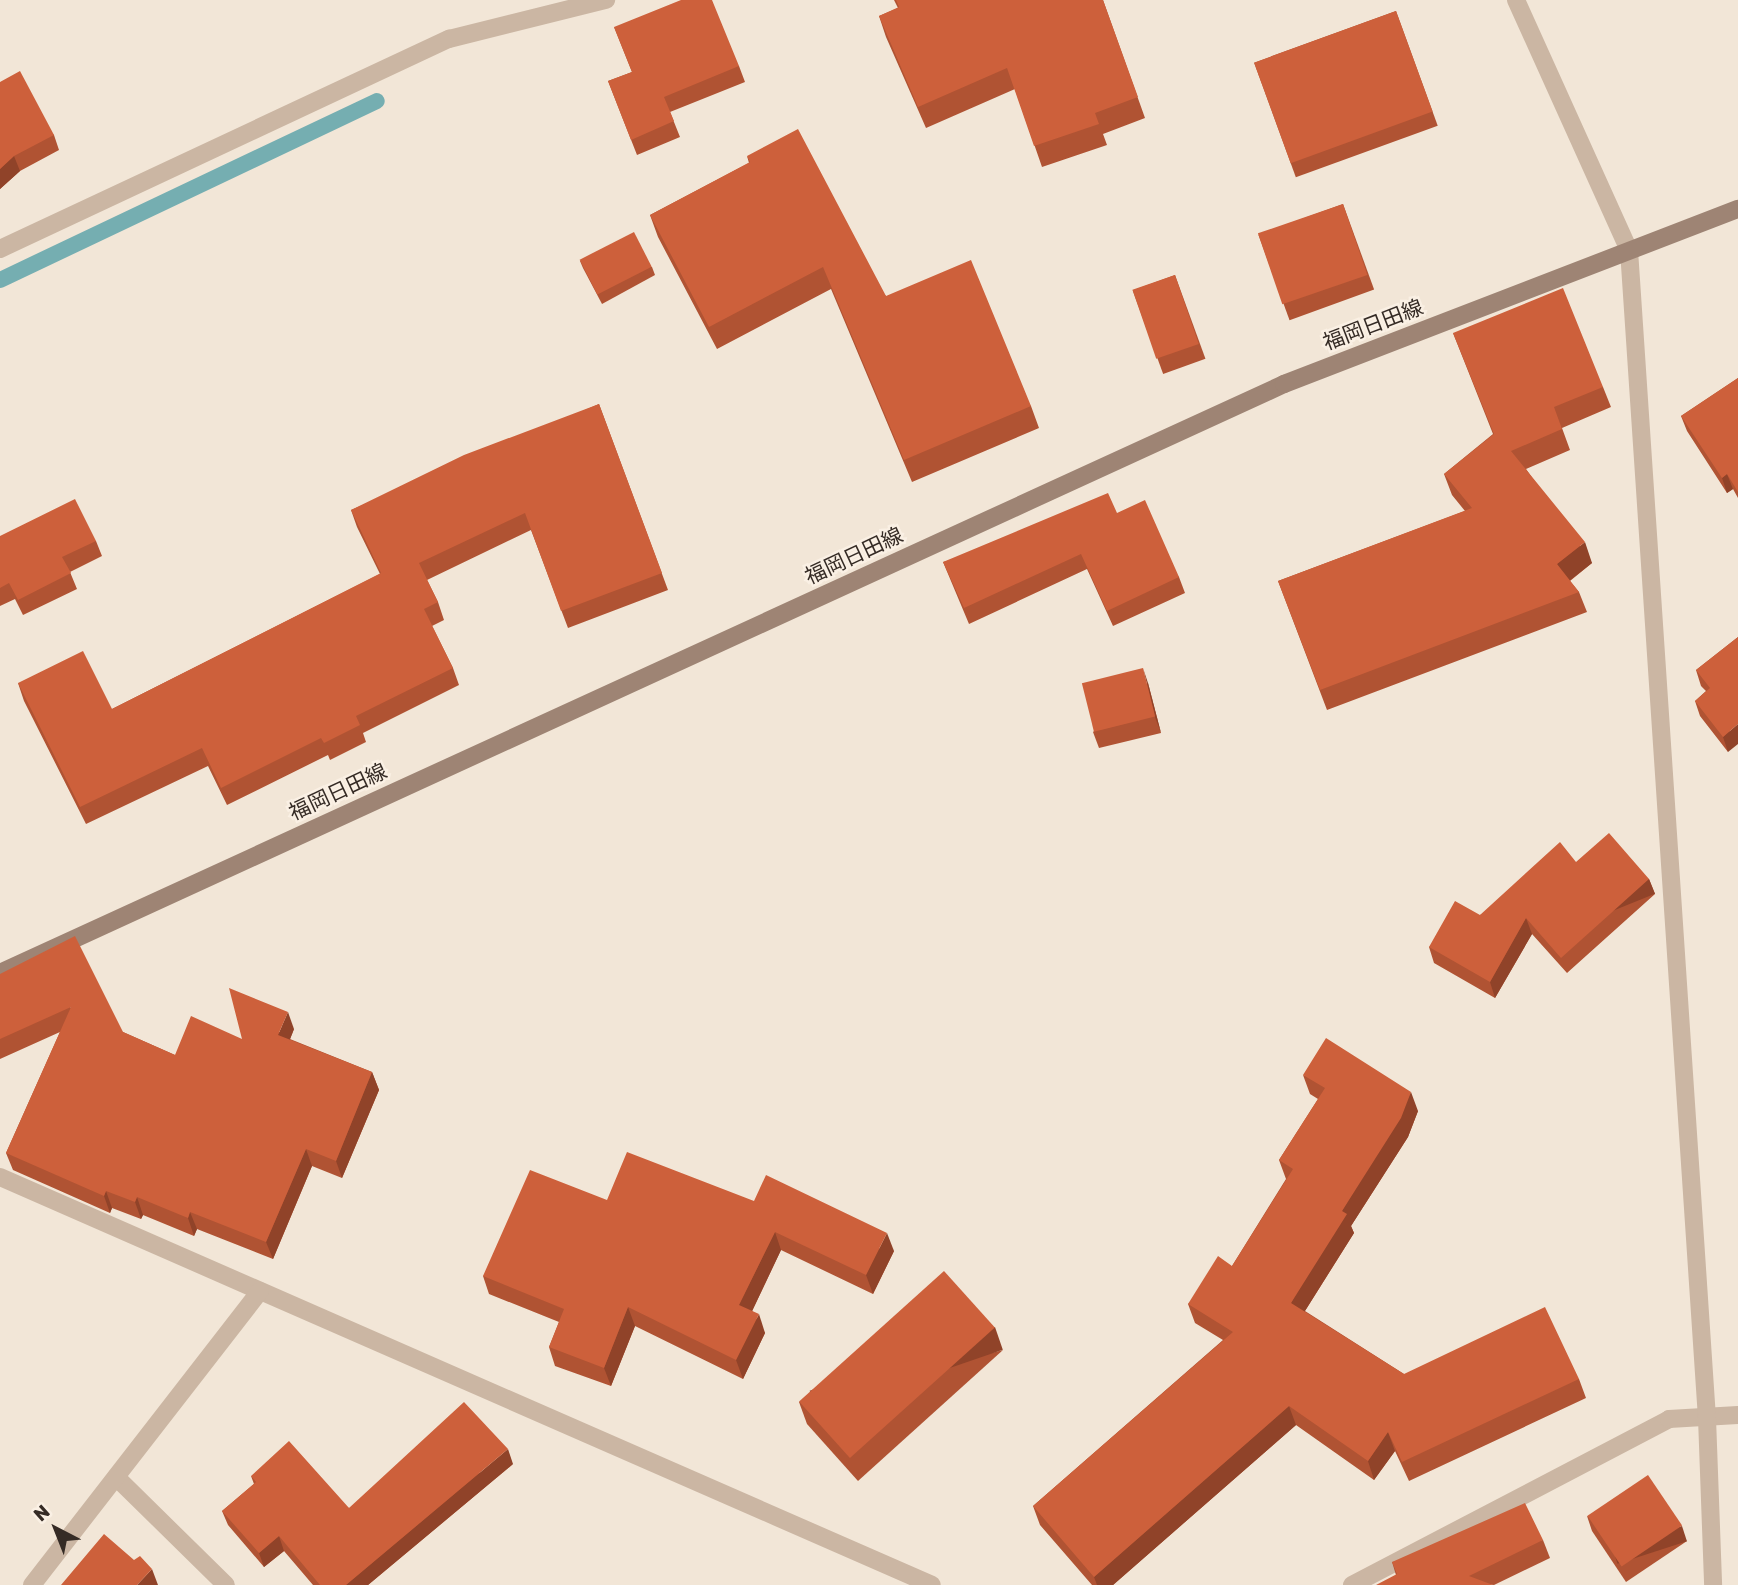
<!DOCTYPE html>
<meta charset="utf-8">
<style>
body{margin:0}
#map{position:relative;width:1738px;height:1585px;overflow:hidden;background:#f2e6d7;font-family:Rubik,"Noto Sans JP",sans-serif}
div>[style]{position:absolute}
.stream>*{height:16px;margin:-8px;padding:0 8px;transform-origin:8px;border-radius:8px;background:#75aeb1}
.minor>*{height:18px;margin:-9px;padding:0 9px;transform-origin:9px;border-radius:9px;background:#cbb6a3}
.tertiary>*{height:18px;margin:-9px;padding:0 9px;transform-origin:9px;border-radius:9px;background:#cbb6a3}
.secondary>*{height:18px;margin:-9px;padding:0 9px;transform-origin:9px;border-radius:9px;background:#9e8474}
.wall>*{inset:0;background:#b05333;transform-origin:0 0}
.shaded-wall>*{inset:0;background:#904329;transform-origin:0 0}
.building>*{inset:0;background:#cd603b;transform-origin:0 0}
span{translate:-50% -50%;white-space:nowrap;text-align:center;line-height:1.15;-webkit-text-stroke:5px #faf0e4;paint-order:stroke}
.street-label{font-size:21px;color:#352b25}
.north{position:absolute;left:21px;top:1494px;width:70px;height:70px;-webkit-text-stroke:5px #faf0e4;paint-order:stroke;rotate:318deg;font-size:19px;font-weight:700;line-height:28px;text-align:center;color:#352b25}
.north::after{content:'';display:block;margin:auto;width:24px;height:32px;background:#352b25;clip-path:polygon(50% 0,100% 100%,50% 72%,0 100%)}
</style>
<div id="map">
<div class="stream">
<i style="left:0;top:280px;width:417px;rotate:-25.4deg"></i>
</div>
<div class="minor">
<i style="left:0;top:249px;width:496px;rotate:-25.1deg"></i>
<i style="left:449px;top:39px;width:162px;rotate:-14deg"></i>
<i style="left:0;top:1177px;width:1017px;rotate:23.64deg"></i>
<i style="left:116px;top:1477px;width:154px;rotate:44.5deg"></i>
<i style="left:32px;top:1585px;width:372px;rotate:-52.2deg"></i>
<i style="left:1352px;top:1585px;width:358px;rotate:-27.6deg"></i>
<i style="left:1669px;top:1419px;width:69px;rotate:-3.3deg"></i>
</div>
<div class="tertiary">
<i style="left:1516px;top:0;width:274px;rotate:65.7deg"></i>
<i style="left:1629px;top:250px;width:1171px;rotate:86.18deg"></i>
<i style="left:1707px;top:1418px;width:167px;rotate:87.9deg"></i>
</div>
<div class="secondary">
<i style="left:0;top:973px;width:1413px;rotate:-24.64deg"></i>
<i style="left:1284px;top:384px;width:487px;rotate:-21.1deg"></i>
</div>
<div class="wall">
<i style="clip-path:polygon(894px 0,1103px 0,1145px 118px,1103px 134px,1107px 145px,1042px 167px,1015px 89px,926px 128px,886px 37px,879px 16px,898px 8px)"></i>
<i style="left:1396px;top:11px;width:122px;height:151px;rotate:70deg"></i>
<i style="clip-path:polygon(614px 27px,739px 66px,745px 82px,670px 112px,680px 137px,637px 155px,608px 81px,632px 72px)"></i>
<i style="clip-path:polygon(0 82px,54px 135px,59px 150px,20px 171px,0 189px)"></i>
<i style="clip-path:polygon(747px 156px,886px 296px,1031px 406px,1039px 428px,912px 482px,831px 289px,717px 349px,658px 237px,650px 215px,749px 163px)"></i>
<i style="left:1343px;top:204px;width:91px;height:90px;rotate:70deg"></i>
<i style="clip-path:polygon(580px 261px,652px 267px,655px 275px,602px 304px,583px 268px)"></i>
<i style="left:1175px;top:275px;width:89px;height:45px;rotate:70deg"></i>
<i style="clip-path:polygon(1453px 333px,1603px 387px,1611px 407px,1562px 428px,1570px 450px,1526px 469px,1592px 563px,1570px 581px,1579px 592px,1587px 612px,1327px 710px,1278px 581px,1465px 511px,1452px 495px,1444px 474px,1493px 434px)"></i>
<i style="clip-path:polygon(1738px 378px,1738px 498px,1733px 489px,1727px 493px,1687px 431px,1681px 416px)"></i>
<i style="clip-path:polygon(599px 404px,668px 590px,568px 628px,531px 530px,427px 580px,438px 602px,444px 620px,432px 626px,453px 668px,459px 685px,363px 733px,366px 742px,330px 760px,328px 755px,227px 805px,208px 766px,86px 824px,24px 701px,18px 683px,112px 709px,380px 574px,357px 527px,351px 510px)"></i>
<i style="clip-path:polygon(1117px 513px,1179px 577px,1185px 593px,1113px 626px,1087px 569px,969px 624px,943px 562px)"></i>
<i style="clip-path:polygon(0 536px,96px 541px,102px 556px,70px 572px,77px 589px,23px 615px,15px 599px,0 606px)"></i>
<i style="clip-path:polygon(1738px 637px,1728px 752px,1700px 716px,1695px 701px,1706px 691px,1701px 686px,1696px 670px)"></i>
<i style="clip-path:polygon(1148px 683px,1161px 733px,1099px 748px,1093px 732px)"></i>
<i style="clip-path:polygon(1576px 862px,1649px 879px,1655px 894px,1567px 973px,1532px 934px,1495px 998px,1434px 963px,1429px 947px,1480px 915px)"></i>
<i style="clip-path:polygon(0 974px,123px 1032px,175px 1055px,294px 1029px,290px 1039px,372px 1072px,379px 1090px,342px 1178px,312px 1166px,273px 1259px,197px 1229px,194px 1236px,143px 1215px,141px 1219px,112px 1208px,110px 1213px,13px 1170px,6px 1153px,60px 1032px,0 1059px)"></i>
<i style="clip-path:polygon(1303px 1075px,1418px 1111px,1408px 1137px,1351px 1226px,1354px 1233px,1305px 1311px,1404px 1374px,1579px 1379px,1586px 1398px,1409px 1481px,1395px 1451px,1374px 1480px,1296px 1425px,1113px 1585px,1092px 1585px,1040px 1525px,1033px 1506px,1223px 1340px,1195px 1323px,1188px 1304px,1232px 1266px,1286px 1179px,1279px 1160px,1318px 1099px,1310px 1094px)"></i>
<i style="clip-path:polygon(607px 1200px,894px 1251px,873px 1294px,781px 1250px,752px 1311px,765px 1333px,743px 1379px,635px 1326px,611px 1386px,555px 1366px,549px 1347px,559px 1322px,489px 1294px,483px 1276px)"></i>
<i style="clip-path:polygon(1003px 1350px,858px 1481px,807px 1424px,799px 1402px)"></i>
<i style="clip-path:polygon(513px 1464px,368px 1585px,313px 1585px,284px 1551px,264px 1567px,228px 1525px,222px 1511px,254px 1484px,251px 1476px,349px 1508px)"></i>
<i style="clip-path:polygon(1587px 1516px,1687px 1541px,1626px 1582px,1592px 1531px)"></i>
<i style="clip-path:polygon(1543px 1540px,1550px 1558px,1494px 1585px,1396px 1575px,1392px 1562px)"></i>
</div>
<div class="shaded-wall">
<i style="clip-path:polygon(14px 156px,20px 171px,0 189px,0 169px)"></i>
<i style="clip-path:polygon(1727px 474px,1733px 489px,1727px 493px,1722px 478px)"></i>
<i style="clip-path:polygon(1585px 542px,1592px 563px,1564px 585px,1557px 564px)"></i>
<i style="clip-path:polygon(1143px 668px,1148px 683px,1161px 733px,1155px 717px)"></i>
<i style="clip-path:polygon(1738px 724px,1738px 744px,1728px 752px,1723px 737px)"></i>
<i style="left:1649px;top:879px;width:16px;height:118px;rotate:68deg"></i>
<i style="clip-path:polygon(1526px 918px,1532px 934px,1495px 998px,1490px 982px)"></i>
<i style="clip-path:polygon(288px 1012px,294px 1029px,285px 1052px,278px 1035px)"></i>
<i style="clip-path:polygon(372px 1072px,379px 1090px,342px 1178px,336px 1161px)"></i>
<i style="clip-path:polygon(1411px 1092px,1418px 1111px,1408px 1137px,1351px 1226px,1354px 1233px,1298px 1322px,1291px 1303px,1342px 1211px)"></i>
<i style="clip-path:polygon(306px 1149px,312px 1166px,273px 1259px,266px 1242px)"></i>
<i style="clip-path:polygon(106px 1191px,112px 1208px,110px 1213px,104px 1196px)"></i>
<i style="clip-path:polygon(137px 1197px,143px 1215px,141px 1219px,135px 1202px)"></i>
<i style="clip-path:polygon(190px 1212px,197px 1229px,194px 1236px,188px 1218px)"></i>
<i style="clip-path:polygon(775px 1232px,781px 1250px,746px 1324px,739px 1305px)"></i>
<i style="clip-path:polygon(887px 1233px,894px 1251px,873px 1294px,866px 1275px)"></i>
<i style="clip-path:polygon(628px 1307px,635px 1326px,611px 1386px,604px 1368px)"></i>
<i style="clip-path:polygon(759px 1314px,765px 1333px,743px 1379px,736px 1360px)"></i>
<i style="left:995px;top:1327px;width:24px;height:196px;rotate:71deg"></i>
<i style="clip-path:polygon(1289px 1406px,1296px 1425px,1113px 1585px,1097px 1585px,1094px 1577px)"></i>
<i style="clip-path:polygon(1388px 1432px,1395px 1451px,1374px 1480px,1368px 1461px)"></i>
<i style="clip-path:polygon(508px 1449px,513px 1464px,368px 1585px,346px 1585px)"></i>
<i style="left:1682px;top:1526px;width:16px;height:73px;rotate:72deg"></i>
<i style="clip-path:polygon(279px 1536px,284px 1551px,264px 1567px,259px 1553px)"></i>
<i style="clip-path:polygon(152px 1569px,158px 1585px,137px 1585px)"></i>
</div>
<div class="building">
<i style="clip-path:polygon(681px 0,712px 0,739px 66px,664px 97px,674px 121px,631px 140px,608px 81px,632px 72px,614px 27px)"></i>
<i style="clip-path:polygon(896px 0,1103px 0,1138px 97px,1095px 113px,1099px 124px,1034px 146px,1007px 68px,918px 107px,879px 16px,899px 7px)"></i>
<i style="left:1396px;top:11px;width:107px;height:151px;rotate:70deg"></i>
<i style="clip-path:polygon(20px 71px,54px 135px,14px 156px,0 169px,0 82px)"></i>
<i style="clip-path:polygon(798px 129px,886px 296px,971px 260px,1031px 406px,904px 460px,823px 267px,709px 327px,650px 215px,750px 162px,747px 156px)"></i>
<i style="left:1343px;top:204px;width:75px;height:90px;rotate:71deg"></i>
<i style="left:634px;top:232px;width:39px;height:61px;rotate:63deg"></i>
<i style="left:1175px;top:275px;width:73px;height:45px;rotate:71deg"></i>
<i style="clip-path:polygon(1563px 288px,1603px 387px,1554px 407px,1562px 429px,1511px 451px,1585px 542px,1557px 564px,1579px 592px,1320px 690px,1278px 581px,1472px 508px,1444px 474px,1494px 434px,1453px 333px)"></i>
<i style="clip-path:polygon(1738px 378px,1738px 492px,1727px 474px,1722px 478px,1681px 416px)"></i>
<i style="clip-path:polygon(599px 404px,662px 573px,561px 611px,525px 513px,419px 563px,438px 602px,424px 609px,453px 668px,356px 716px,360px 725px,324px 743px,321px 738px,221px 788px,202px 748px,80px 807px,18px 683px,83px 651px,112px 709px,381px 573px,351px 510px,464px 455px)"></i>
<i style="clip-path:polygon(1108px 493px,1117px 513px,1145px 500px,1179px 577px,1107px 611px,1081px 554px,964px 608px,943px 562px)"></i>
<i style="clip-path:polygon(75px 499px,96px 541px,62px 557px,71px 573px,18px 600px,9px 583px,0 588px,0 536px)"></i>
<i style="clip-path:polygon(1738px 637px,1738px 724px,1723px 737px,1695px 701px,1710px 688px,1696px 670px)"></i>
<i style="left:1143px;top:668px;width:50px;height:63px;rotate:76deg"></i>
<i style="clip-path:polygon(1609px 833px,1649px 879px,1561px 958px,1526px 918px,1490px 982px,1429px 947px,1455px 901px,1480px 915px,1560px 842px,1576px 862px)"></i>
<i style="clip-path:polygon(75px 936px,123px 1032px,175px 1055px,191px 1016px,242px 1039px,229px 988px,288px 1012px,278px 1035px,372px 1072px,336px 1161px,306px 1149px,266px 1242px,190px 1212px,188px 1218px,137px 1197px,135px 1202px,106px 1191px,104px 1196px,6px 1153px,71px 1007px,0 1039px,0 974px)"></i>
<i style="clip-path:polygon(1326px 1038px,1411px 1092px,1401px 1118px,1342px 1211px,1347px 1214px,1291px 1303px,1404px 1374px,1545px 1307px,1579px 1379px,1402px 1462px,1388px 1432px,1368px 1461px,1289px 1406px,1094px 1577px,1033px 1506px,1233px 1332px,1188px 1304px,1218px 1256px,1232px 1266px,1293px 1169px,1279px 1160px,1325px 1088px,1303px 1075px)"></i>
<i style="clip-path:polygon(627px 1152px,754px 1201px,766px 1175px,887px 1233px,866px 1275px,775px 1232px,739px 1305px,759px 1314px,736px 1360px,628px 1307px,604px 1368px,549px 1347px,564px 1309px,483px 1276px,530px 1170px,607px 1200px)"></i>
<i style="left:944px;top:1271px;width:76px;height:195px;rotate:48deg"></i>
<i style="clip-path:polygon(464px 1402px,508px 1449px,346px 1585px,320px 1585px,279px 1536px,259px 1553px,222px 1511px,256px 1482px,251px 1476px,289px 1441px,349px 1508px)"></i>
<i style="left:1648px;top:1475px;width:61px;height:73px;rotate:56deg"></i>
<i style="clip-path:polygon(1525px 1503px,1543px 1540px,1469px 1576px,1493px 1585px,1376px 1585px,1397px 1574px,1392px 1562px)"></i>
<i style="clip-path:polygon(104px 1534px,134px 1560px,140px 1556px,152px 1569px,137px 1585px,61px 1585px)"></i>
</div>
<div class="street-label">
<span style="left:1373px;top:325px;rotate:-21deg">福岡日田線</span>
<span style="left:854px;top:556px;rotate:-25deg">福岡日田線</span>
<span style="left:338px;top:792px;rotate:-25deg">福岡日田線</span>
</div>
<div class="north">N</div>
</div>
